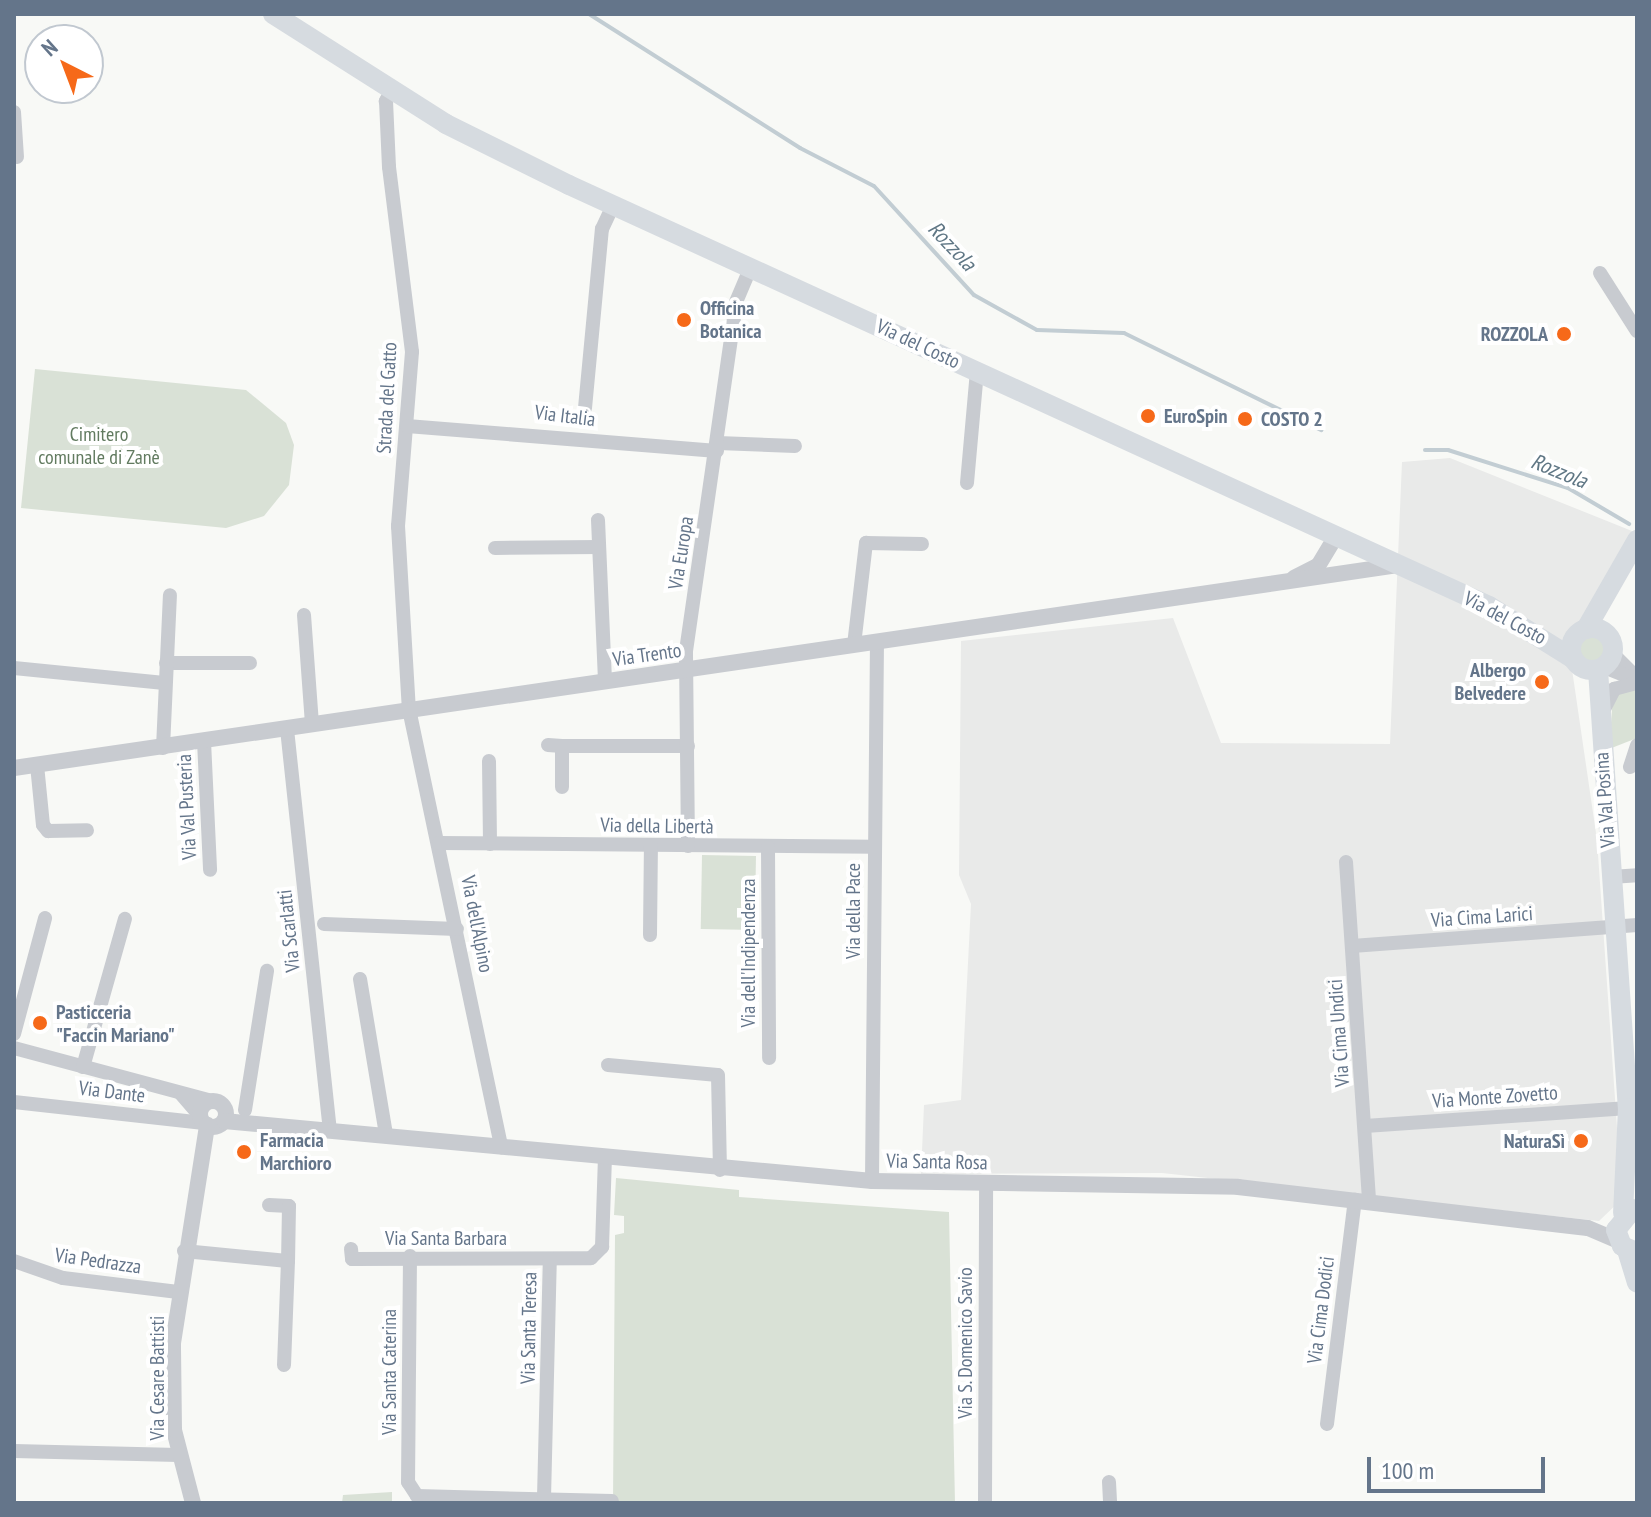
<!DOCTYPE html>
<meta charset="utf-8">
<style>
body{margin:0}
#map{position:relative;width:1651px;height:1517px;overflow:hidden;background:#f8f9f6;font-family:"PT Sans Narrow",sans-serif}
div>[style]{position:absolute}
.built>*{inset:0;background:#e9eae9}
.green>*{inset:0;background:#d9e1d6;transform-origin:0 0}
.round{border-radius:50%}
.stream>*{height:4px;margin:-2px;padding:0 2px;transform-origin:2px;border-radius:2px;background:#c2cdd3}
.minor>*{height:14px;margin:-7px;padding:0 7px;transform-origin:7px;border-radius:7px;background:#c8cbd0}
.tertiary>*{height:16px;margin:-8px;padding:0 8px;transform-origin:8px;border-radius:8px;background:#c8cbd0}
.tertiary>.ring{margin:-8px;padding:0;box-sizing:content-box;background:none;border:16px solid #c8cbd0;border-radius:50%}
.secondary>*{height:20px;margin:-10px;padding:0 10px;transform-origin:10px;border-radius:10px;background:#d6dbe0}
.secondary>.ring{margin:-10px;padding:0;box-sizing:content-box;background:none;border:20px solid #d6dbe0;border-radius:50%}
.dots>*{width:22px;height:22px;translate:-50% -50%;box-sizing:border-box;border:4px solid #fff;border-radius:50%}
span{translate:-50% -50%;white-space:nowrap;text-align:center;line-height:1.15;-webkit-text-stroke:8px #fff;paint-order:stroke}
.poi-label{font-size:20px;color:#64758a;font-weight:700}
.left{translate:0 -50%;text-align:left}
.right{translate:-100% -50%;text-align:right}
.street-label{font-size:20px;color:#64758a}
.park-label{font-size:20px;color:#627b60}
.water-label{font-size:22px;color:#607785;font-style:italic}
.frame{position:absolute;inset:0;border:16px solid #64758a;pointer-events:none}
.north{position:absolute;left:24px;top:24px;width:80px;height:80px;box-sizing:border-box;background:#fff;border:2px solid #c1c8d0;border-radius:50%;rotate:318deg;font-size:22px;font-weight:700;line-height:32px;text-align:center;color:#64758a}
.north::after{content:'';display:block;margin:auto;width:28px;height:36px;background:#f66919;clip-path:polygon(50% 0,100% 100%,50% 72%,0 100%)}
.scale{position:absolute;left:1367px;top:1457px;width:178px;height:36px;box-sizing:border-box;border:4px solid #64758a;border-top:0;padding-left:10px;font-size:24px;line-height:28px;white-space:nowrap;color:#64758a;-webkit-text-stroke:6px #fff;paint-order:stroke}
</style>
<div id="map">
<div class="built">
<i style="clip-path:polygon(1450px 458px,1632px 531px,1568px 642px,1597px 840px,1622px 1199px,1599px 1221px,1162px 1173px,921px 1174px,924px 1105px,961px 1100px,971px 904px,959px 875px,961px 641px,1173px 618px,1221px 743px,1390px 744px,1402px 462px)"></i>
</div>
<div class="green">
<i style="clip-path:polygon(35px 369px,246px 390px,286px 423px,294px 445px,289px 485px,264px 516px,226px 528px,21px 508px)"></i>
<i class="round" style="left:1579px;top:635px;width:28px;height:28px"></i>
<i style="clip-path:polygon(1637px 687px,1637px 738px,1609px 749px,1613px 696px)"></i>
<i style="left:702px;top:855px;width:54px;height:74px;rotate:1deg"></i>
<i style="clip-path:polygon(616px 1178px,739px 1190px,739px 1197px,949px 1212px,955px 1503px,613px 1503px,615px 1235px,624px 1233px,624px 1216px,614px 1215px)"></i>
<i style="clip-path:polygon(392px 1492px,392px 1503px,342px 1503px,343px 1495px)"></i>
</div>
<div class="stream">
<i style="left:589px;top:14px;width:250px;rotate:32.4deg"></i>
<i style="left:800px;top:148px;width:83px;rotate:27.2deg"></i>
<i style="left:874px;top:186px;width:148px;rotate:47.5deg"></i>
<i style="left:974px;top:295px;width:72px;rotate:29.1deg"></i>
<i style="left:1037px;top:330px;width:87px;rotate:2deg"></i>
<i style="left:1124px;top:333px;width:220px;rotate:26.2deg"></i>
<i style="left:1425px;top:450px;width:23px"></i>
<i style="left:1448px;top:450px;width:126px;rotate:17.6deg"></i>
<i style="left:1568px;top:488px;width:71px;rotate:30.5deg"></i>
</div>
<div class="minor">
<i style="left:392px;top:90px;width:13px;rotate:119deg"></i>
<i style="left:386px;top:101px;width:66px;rotate:87.4deg"></i>
<i style="left:389px;top:167px;width:186px;rotate:82.9deg"></i>
<i style="left:412px;top:352px;width:175px;rotate:94.6deg"></i>
<i style="left:398px;top:526px;width:183px;rotate:86.6deg"></i>
<i style="left:409px;top:709px;width:448px;rotate:78.1deg"></i>
<i style="left:14px;top:112px;width:45px;rotate:86.2deg"></i>
<i style="left:1600px;top:273px;width:69px;rotate:57.5deg"></i>
<i style="left:585px;top:408px;width:180px;rotate:-84.6deg"></i>
<i style="left:602px;top:229px;width:26px;rotate:-65deg"></i>
<i style="left:407px;top:426px;width:311px;rotate:4.6deg"></i>
<i style="left:718px;top:443px;width:77px;rotate:2.2deg"></i>
<i style="left:967px;top:483px;width:112px;rotate:-84.9deg"></i>
<i style="left:598px;top:520px;width:161px;rotate:87.5deg"></i>
<i style="left:495px;top:548px;width:104px;rotate:-0.6deg"></i>
<i style="left:304px;top:615px;width:110px;rotate:85.8deg"></i>
<i style="left:854px;top:645px;width:103px;rotate:-83.3deg"></i>
<i style="left:866px;top:543px;width:56px;rotate:1deg"></i>
<i style="left:1613px;top:654px;width:28px;rotate:45deg"></i>
<i style="left:166px;top:663px;width:84px"></i>
<i style="left:1604px;top:667px;width:35px;rotate:22deg"></i>
<i style="left:14px;top:668px;width:151px;rotate:5.7deg"></i>
<i style="left:1603px;top:711px;width:25px;rotate:-63deg"></i>
<i style="left:1614px;top:689px;width:24px;rotate:-15deg"></i>
<i style="left:287px;top:729px;width:402px;rotate:83.9deg"></i>
<i style="left:204px;top:741px;width:129px;rotate:87.3deg"></i>
<i style="left:548px;top:745px;width:14px;rotate:4deg"></i>
<i style="left:562px;top:746px;width:41px;rotate:90deg"></i>
<i style="left:562px;top:746px;width:126px"></i>
<i style="left:163px;top:748px;width:153px;rotate:-87.4deg"></i>
<i style="left:489px;top:761px;width:83px;rotate:89.3deg"></i>
<i style="left:37px;top:765px;width:60px;rotate:84.3deg"></i>
<i style="left:43px;top:825px;width:8px;rotate:50deg"></i>
<i style="left:48px;top:831px;width:39px;rotate:-1deg"></i>
<i style="left:1630px;top:767px;width:23px;rotate:-72deg"></i>
<i style="left:439px;top:843px;width:435px;rotate:0.5deg"></i>
<i style="left:688px;top:846px;width:195px;rotate:-90.6deg"></i>
<i style="left:686px;top:651px;width:353px;rotate:-81.8deg"></i>
<i style="left:736px;top:302px;width:38px;rotate:-67deg"></i>
<i style="left:768px;top:847px;width:211px;rotate:89.7deg"></i>
<i style="left:1346px;top:862px;width:340px;rotate:86.1deg"></i>
<i style="left:1611px;top:877px;width:26px;rotate:-4deg"></i>
<i style="left:324px;top:924px;width:133px;rotate:2.2deg"></i>
<i style="left:650px;top:935px;width:89px;rotate:-89.4deg"></i>
<i style="left:1352px;top:946px;width:286px;rotate:-4.2deg"></i>
<i style="left:360px;top:979px;width:157px;rotate:80.5deg"></i>
<i style="left:14px;top:1034px;width:120px;rotate:-75deg"></i>
<i style="left:14px;top:1048px;width:205px;rotate:15deg"></i>
<i style="left:608px;top:1065px;width:110px;rotate:5.2deg"></i>
<i style="left:718px;top:1075px;width:95px;rotate:88.8deg"></i>
<i style="left:83px;top:1067px;width:154px;rotate:-74.2deg"></i>
<i style="left:181px;top:1094px;width:29px;rotate:49deg"></i>
<i style="left:14px;top:1102px;width:191px;rotate:6.3deg"></i>
<i style="left:245px;top:1110px;width:141px;rotate:-81deg"></i>
<i style="left:1365px;top:1126px;width:264px;rotate:-3.9deg"></i>
<i style="left:872px;top:1181px;width:540px;rotate:-89.47deg"></i>
<i style="left:269px;top:1205px;width:20px;rotate:3deg"></i>
<i style="left:289px;top:1206px;width:55px;rotate:91deg"></i>
<i style="left:351px;top:1249px;width:10px;rotate:84deg"></i>
<i style="left:352px;top:1259px;width:239px;rotate:-0.2deg"></i>
<i style="left:591px;top:1258px;width:16px;rotate:-45deg"></i>
<i style="left:602px;top:1247px;width:91px;rotate:-88.1deg"></i>
<i style="left:184px;top:1251px;width:104px;rotate:5.5deg"></i>
<i style="left:288px;top:1261px;width:104px;rotate:92.2deg"></i>
<i style="left:410px;top:1256px;width:226px;rotate:90.5deg"></i>
<i style="left:408px;top:1482px;width:17px;rotate:57deg"></i>
<i style="left:417px;top:1496px;width:195px;rotate:1.5deg"></i>
<i style="left:14px;top:1261px;width:52px;rotate:19.1deg"></i>
<i style="left:63px;top:1278px;width:116px;rotate:6.9deg"></i>
<i style="left:1327px;top:1424px;width:226px;rotate:-82.9deg"></i>
<i style="left:14px;top:1451px;width:164px;rotate:1.4deg"></i>
<i style="left:1109px;top:1482px;width:21px;rotate:87deg"></i>
<i style="left:544px;top:1498px;width:239px;rotate:-88.6deg"></i>
<i style="left:985px;top:1503px;width:320px;rotate:-89.8deg"></i>
</div>
<div class="tertiary">
<i style="left:1294px;top:578px;width:27px;rotate:-27deg"></i>
<i style="left:1318px;top:566px;width:35px;rotate:-59deg"></i>
<i style="left:14px;top:768px;width:1400px;rotate:-8.34deg"></i>
<i class="ring" style="left:200px;top:1101px;width:10px;height:10px"></i>
<i style="left:224px;top:1121px;width:651px;rotate:5.29deg"></i>
<i style="left:872px;top:1181px;width:366px;rotate:0.9deg"></i>
<i style="left:1238px;top:1187px;width:352px;rotate:6.7deg"></i>
<i style="left:1588px;top:1228px;width:33px;rotate:23deg"></i>
<i style="left:193px;top:1503px;width:75px;rotate:-104.6deg"></i>
<i style="left:174px;top:1430px;width:87px;rotate:-90.7deg"></i>
<i style="left:173px;top:1343px;width:221px;rotate:-81.1deg"></i>
</div>
<div class="secondary">
<i style="left:273px;top:14px;width:205px;rotate:32.4deg"></i>
<i style="left:446px;top:124px;width:137px;rotate:26.4deg"></i>
<i style="left:569px;top:185px;width:1012px;rotate:24.59deg"></i>
<i style="left:1489px;top:606px;width:98px;rotate:32.1deg"></i>
<i class="ring" style="left:1571px;top:628px;width:22px;height:22px"></i>
<i style="left:1586px;top:629px;width:103px;rotate:-60.2deg"></i>
<i style="left:1598px;top:670px;width:439px;rotate:86.1deg"></i>
<i style="left:1628px;top:1108px;width:105px;rotate:92.7deg"></i>
<i style="left:1633px;top:1209px;width:27px;rotate:129deg"></i>
<i style="left:1616px;top:1230px;width:17px;rotate:69deg"></i>
<i style="left:1622px;top:1246px;width:16px;rotate:22deg"></i>
<i style="left:1627px;top:1250px;width:34px;rotate:73deg"></i>
</div>
<div class="dots">
<i style="left:684px;top:320px;background:#f66919"></i>
<i style="left:1564px;top:334px;background:#f66919"></i>
<i style="left:1148px;top:416px;background:#f66919"></i>
<i style="left:1245px;top:419px;background:#f66919"></i>
<i style="left:1542px;top:682px;background:#f66919"></i>
<i style="left:40px;top:1023px;background:#f66919"></i>
<i style="left:1581px;top:1141px;background:#f66919"></i>
<i style="left:244px;top:1152px;background:#f66919"></i>
</div>
<div class="poi-label">
<span class="left" style="left:700px;top:320px">Officina<br>Botanica</span>
<span class="right" style="left:1548px;top:334px">ROZZOLA</span>
<span class="left" style="left:1164px;top:416px">EuroSpin</span>
<span class="left" style="left:1261px;top:419px">COSTO 2</span>
<span class="right" style="left:1526px;top:682px">Albergo<br>Belvedere</span>
<span class="left" style="left:56px;top:1024px">Pasticceria<br>"Faccin Mariano"</span>
<span class="left" style="left:260px;top:1152px">Farmacia<br>Marchioro</span>
<span class="right" style="left:1565px;top:1141px">NaturaSì</span>
</div>
<div class="street-label">
<span style="left:918px;top:344px;rotate:25deg">Via del Costo</span>
<span style="left:387px;top:398px;rotate:-87deg">Strada del Gatto</span>
<span style="left:565px;top:416px;rotate:7deg">Via Italia</span>
<span style="left:681px;top:553px;rotate:-81deg">Via Europa</span>
<span style="left:1505px;top:618px;rotate:28deg">Via del Costo</span>
<span style="left:647px;top:655px;rotate:-8deg">Via Trento</span>
<span style="left:1605px;top:800px;rotate:-94deg">Via Val Posina</span>
<span style="left:187px;top:807px;rotate:-93deg">Via Val Pusteria</span>
<span style="left:657px;top:826px;rotate:1deg">Via della Libertà</span>
<span style="left:853px;top:911px;rotate:-90deg">Via della Pace</span>
<span style="left:1482px;top:917px;rotate:-4deg">Via Cima Larici</span>
<span style="left:477px;top:924px;rotate:79deg">Via dell'Alpino</span>
<span style="left:289px;top:931px;rotate:-96deg">Via Scarlatti</span>
<span style="left:748px;top:953px;rotate:-90deg">Via dell'Indipendenza</span>
<span style="left:1339px;top:1033px;rotate:-94deg">Via Cima Undici</span>
<span style="left:112px;top:1092px;rotate:7deg">Via Dante</span>
<span style="left:1495px;top:1097px;rotate:-4deg">Via Monte Zovetto</span>
<span style="left:937px;top:1162px;rotate:1deg">Via Santa Rosa</span>
<span style="left:446px;top:1238px">Via Santa Barbara</span>
<span style="left:98px;top:1261px;rotate:8deg">Via Pedrazza</span>
<span style="left:1321px;top:1310px;rotate:-83deg">Via Cima Dodici</span>
<span style="left:529px;top:1328px;rotate:-89deg">Via Santa Teresa</span>
<span style="left:965px;top:1343px;rotate:-90deg">Via S. Domenico Savio</span>
<span style="left:389px;top:1372px;rotate:-90deg">Via Santa Caterina</span>
<span style="left:157px;top:1378px;rotate:-90deg">Via Cesare Battisti</span>
</div>
<div class="park-label">
<span style="left:99px;top:446px">Cimitero<br>comunale di Zanè</span>
</div>
<div class="water-label">
<span style="left:952px;top:246px;rotate:47deg">Rozzola</span>
<span style="left:1559px;top:471px;rotate:22deg">Rozzola</span>
</div>
<div class="frame"></div>
<div class="north">N</div>
<div class="scale">100 m</div>
</div>
